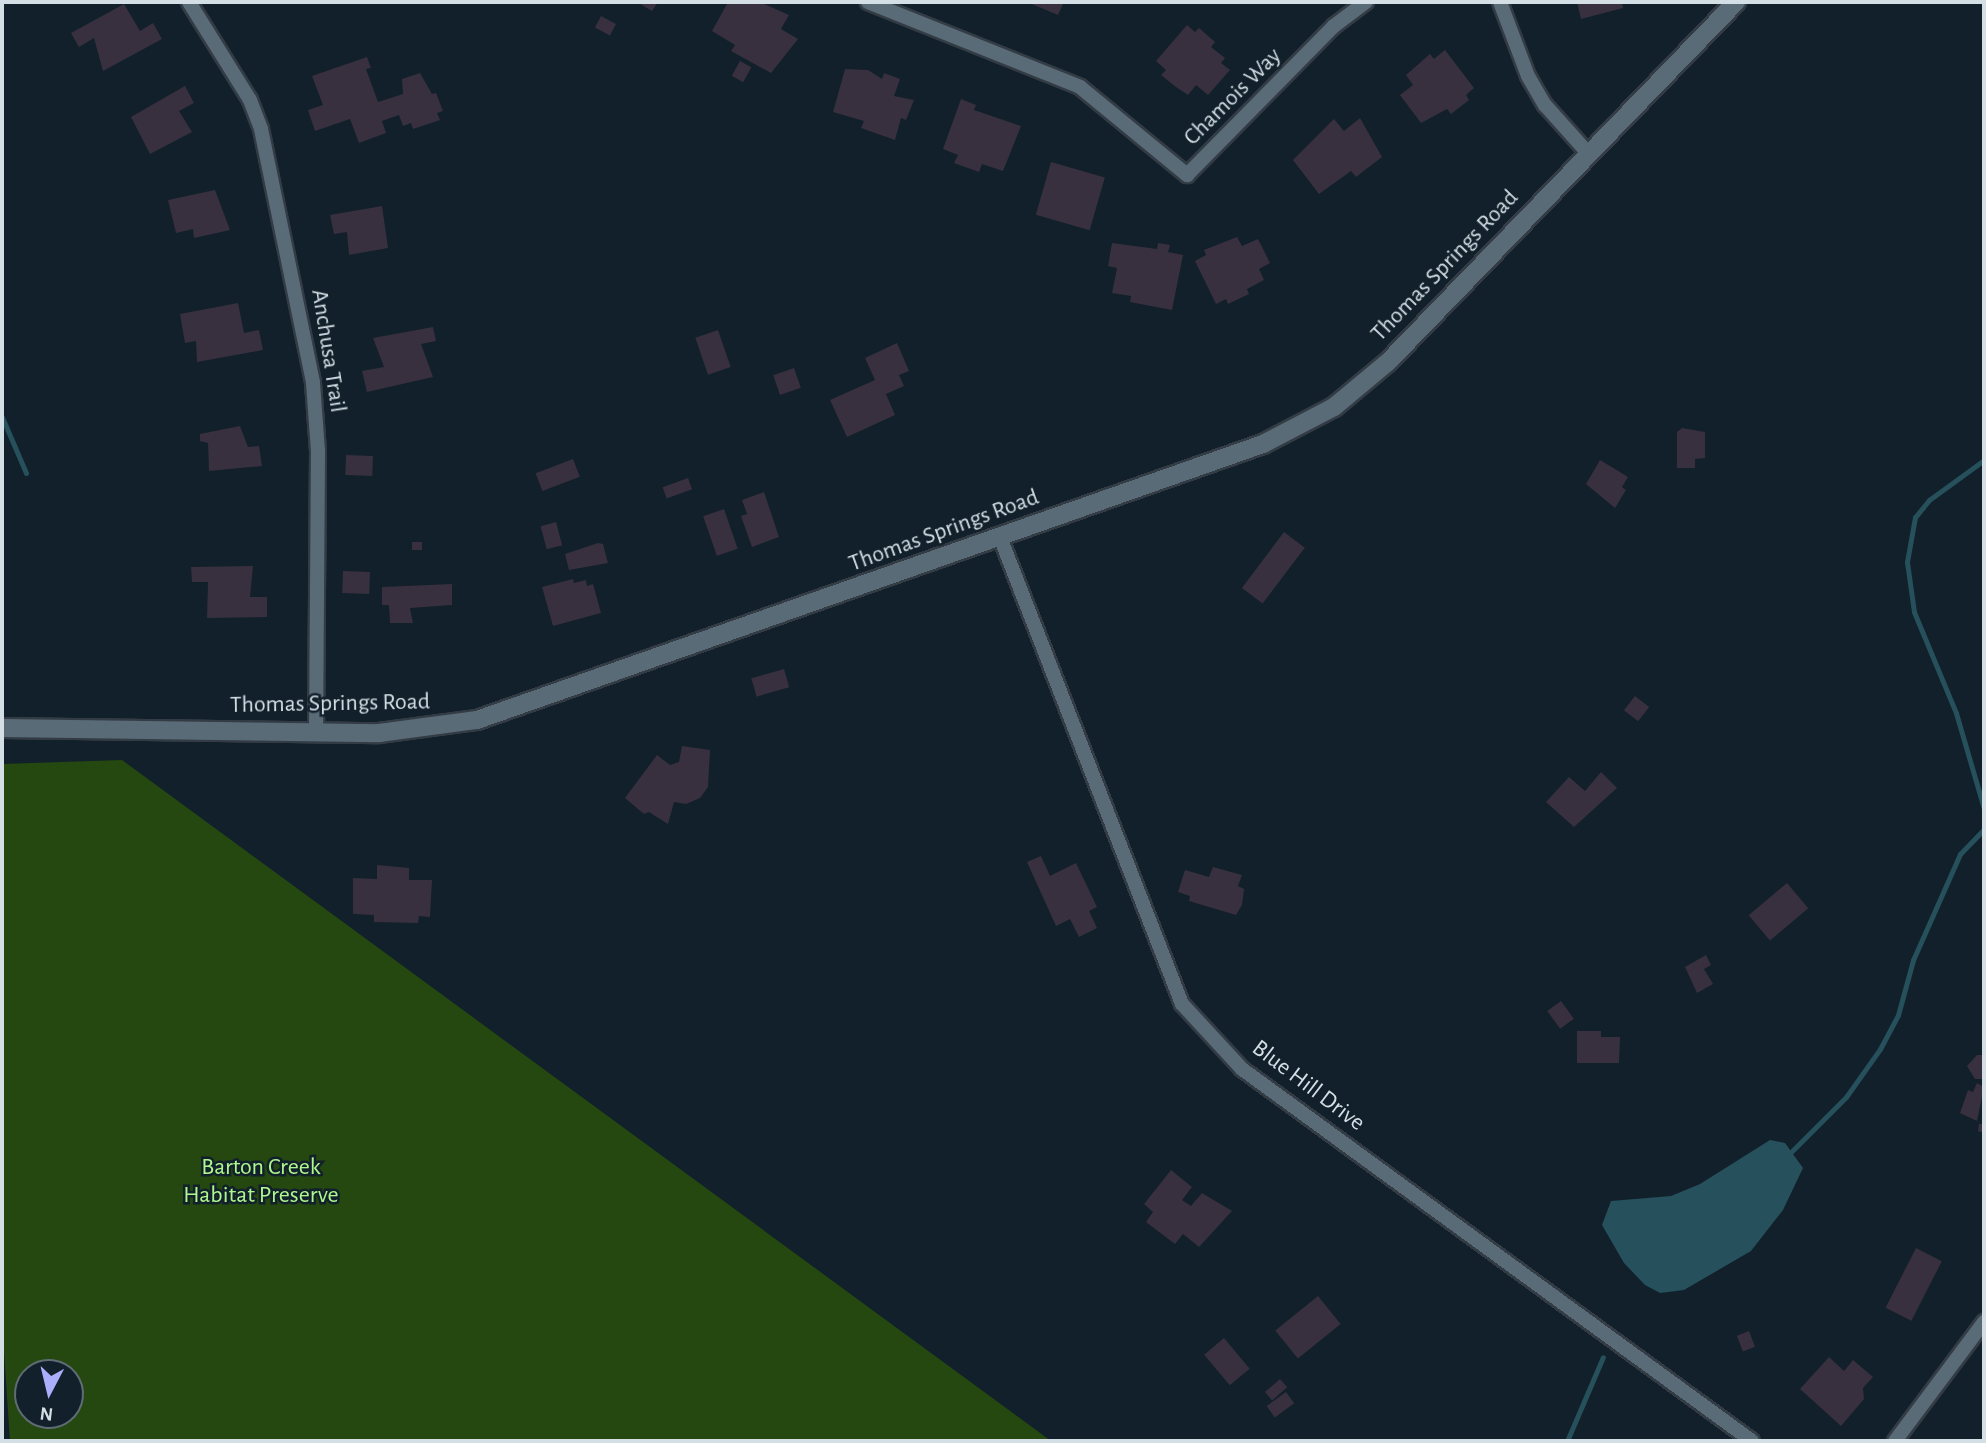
<!DOCTYPE html>
<style>
body{margin:0}
#map{position:relative;width:1986px;height:1443px;overflow:hidden;background:#11202a;font-family:"Alegreya Sans",sans-serif}
div>[style]{position:absolute}
.green>*{inset:0;background:#254811}
.water>*{inset:0;background:#26505b}
.stream>*{height:5px;margin:-2.5px;padding:0 2.5px;transform-origin:2.5px;border-radius:2.5px;background:#26505b}
.building>*{inset:0;background:#38303f;transform-origin:0 0}
.roads{filter:drop-shadow(2px 0 #333c45) drop-shadow(-2px 0 #333c45) drop-shadow(0 2px #333c45) drop-shadow(0 -2px #333c45)}
.minor>*{height:14px;margin:-7px;padding:0 7px;transform-origin:7px;border-radius:7px;background:#5a6b78}
.tertiary>*{height:18px;margin:-9px;padding:0 9px;transform-origin:9px;border-radius:9px;background:#5a6b78}
span{translate:-50% -50%;white-space:nowrap;text-align:center;line-height:1.15;-webkit-text-stroke:5px #11202a;paint-order:stroke}
.street-label{font-size:24px;color:#d4dee5}
.park-label{font-size:24px;color:#aff78d}
.frame{position:absolute;inset:0;border:4px solid #d4dee5;pointer-events:none}
.north{position:absolute;left:14px;top:1359px;width:70px;height:70px;box-sizing:border-box;background:#11202a;border:2px solid #5f6c75;border-radius:50%;rotate:187deg;font-size:19px;font-weight:700;line-height:28px;text-align:center;color:#d4dee5}
.north::after{content:'';display:block;margin:auto;width:24px;height:32px;background:#abaffb;clip-path:polygon(50% 0,100% 100%,50% 72%,0 100%)}
</style>
<div id="map">
<div class="green">
<i style="clip-path:polygon(evenodd,122px 760px,1051px 1441px,10px 1441px,2px 1322px,2px 764px,122px 760px,28px 1373px,70px 1373px,70px 1415px,28px 1415px,28px 1373px)"></i>
</div>
<div class="water">
<i style="clip-path:polygon(1770px 1140px,1785px 1143px,1803px 1168px,1783px 1210px,1751px 1251px,1684px 1290px,1660px 1293px,1645px 1285px,1624px 1263px,1602px 1225px,1611px 1201px,1671px 1196px,1700px 1184px)"></i>
</div>
<div class="stream">
<i style="left:2px;top:417px;width:61px;rotate:66.8deg"></i>
<i style="left:1984px;top:460px;width:68px;rotate:144deg"></i>
<i style="left:1929px;top:500px;width:22px;rotate:129deg"></i>
<i style="left:1915px;top:517px;width:46px;rotate:100.1deg"></i>
<i style="left:1907px;top:562px;width:50px;rotate:82deg"></i>
<i style="left:1914px;top:612px;width:109px;rotate:67.4deg"></i>
<i style="left:1956px;top:713px;width:100px;rotate:73.7deg"></i>
<i style="left:1789px;top:1154px;width:81px;rotate:-45deg"></i>
<i style="left:1846px;top:1097px;width:59px;rotate:-54.7deg"></i>
<i style="left:1880px;top:1049px;width:38px;rotate:-62deg"></i>
<i style="left:1898px;top:1015px;width:57px;rotate:-74.7deg"></i>
<i style="left:1913px;top:960px;width:116px;rotate:-66.1deg"></i>
<i style="left:1960px;top:854px;width:35px;rotate:-46deg"></i>
<i style="left:1567px;top:1441px;width:91px;rotate:-66.8deg"></i>
</div>
<div class="building">
<i style="clip-path:polygon(637px 2px,658px 2px,652px 11px)"></i>
<i style="clip-path:polygon(728px 2px,760px 2px,789px 15px,781px 29px,798px 39px,771px 73px,731px 51px,735px 45px,712px 31px)"></i>
<i style="clip-path:polygon(1027px 2px,1064px 2px,1058px 15px)"></i>
<i style="clip-path:polygon(1577px 2px,1622px 2px,1623px 8px,1581px 19px)"></i>
<i style="clip-path:polygon(124px 4px,140px 31px,153px 23px,162px 39px,103px 71px,94px 38px,79px 47px,71px 33px)"></i>
<i style="left:601px;top:16px;width:17px;height:13px;rotate:28deg"></i>
<i style="clip-path:polygon(1187px 25px,1195px 32px,1199px 28px,1215px 42px,1211px 47px,1225px 58px,1221px 63px,1230px 70px,1208px 95px,1196px 85px,1188px 95px,1176px 87px,1161px 75px,1166px 70px,1156px 61px)"></i>
<i style="clip-path:polygon(1445px 50px,1474px 88px,1466px 95px,1469px 100px,1451px 114px,1447px 109px,1421px 123px,1400px 95px,1413px 85px,1406px 75px,1430px 54px,1434px 59px)"></i>
<i style="clip-path:polygon(367px 57px,371px 68px,366px 69px,378px 102px,403px 94px,402px 79px,420px 73px,432px 94px,436px 93px,443px 111px,437px 113px,440px 120px,413px 129px,411px 123px,403px 126px,399px 115px,382px 121px,386px 133px,359px 143px,350px 119px,315px 131px,308px 110px,323px 105px,312px 76px)"></i>
<i style="left:740px;top:61px;width:13px;height:17px;rotate:29deg"></i>
<i style="clip-path:polygon(845px 69px,868px 70px,882px 79px,884px 73px,900px 79px,894px 96px,914px 100px,906px 120px,901px 118px,895px 140px,861px 128px,864px 121px,833px 112px)"></i>
<i style="clip-path:polygon(185px 86px,194px 103px,179px 111px,192px 132px,150px 154px,131px 117px)"></i>
<i style="clip-path:polygon(961px 99px,976px 105px,974px 110px,1021px 126px,1003px 171px,982px 164px,979px 172px,954px 163px,958px 155px,943px 149px)"></i>
<i style="clip-path:polygon(1360px 118px,1382px 157px,1356px 177px,1351px 171px,1319px 194px,1293px 160px,1334px 119px,1344px 131px)"></i>
<i style="left:1051px;top:162px;width:56px;height:55px;rotate:16deg"></i>
<i style="clip-path:polygon(215px 190px,230px 230px,194px 238px,193px 229px,176px 233px,168px 200px)"></i>
<i style="clip-path:polygon(382px 206px,388px 248px,349px 255px,347px 232px,334px 234px,330px 215px)"></i>
<i style="clip-path:polygon(1237px 237px,1242px 246px,1258px 239px,1270px 263px,1259px 269px,1264px 280px,1247px 289px,1249px 294px,1228px 304px,1226px 299px,1216px 304px,1195px 261px,1206px 255px,1204px 250px)"></i>
<i style="clip-path:polygon(1112px 243px,1157px 249px,1158px 243px,1170px 245px,1168px 252px,1183px 255px,1172px 310px,1130px 302px,1131px 296px,1112px 293px,1117px 268px,1108px 266px)"></i>
<i style="clip-path:polygon(238px 303px,244px 333px,259px 330px,263px 350px,197px 362px,196px 341px,185px 343px,180px 314px)"></i>
<i style="clip-path:polygon(433px 327px,436px 341px,421px 344px,433px 377px,367px 392px,362px 371px,384px 367px,373px 338px)"></i>
<i style="left:718px;top:330px;width:39px;height:24px;rotate:71deg"></i>
<i style="clip-path:polygon(897px 343px,909px 371px,899px 375px,904px 386px,886px 394px,895px 415px,847px 437px,830px 400px,875px 380px,865px 358px)"></i>
<i style="left:794px;top:368px;width:21px;height:22px;rotate:71deg"></i>
<i style="clip-path:polygon(240px 426px,248px 447px,259px 446px,262px 466px,209px 471px,208px 443px,200px 441px,200px 434px)"></i>
<i style="clip-path:polygon(1682px 428px,1705px 432px,1705px 458px,1695px 459px,1695px 468px,1677px 468px,1677px 432px)"></i>
<i style="left:346px;top:455px;width:27px;height:20px;rotate:2deg"></i>
<i style="left:573px;top:459px;width:19px;height:40px;rotate:69deg"></i>
<i style="clip-path:polygon(1600px 460px,1628px 477px,1622px 487px,1626px 490px,1615px 508px,1586px 484px)"></i>
<i style="left:688px;top:478px;width:12px;height:27px;rotate:70deg"></i>
<i style="clip-path:polygon(764px 492px,779px 537px,752px 547px,741px 516px,747px 514px,742px 500px)"></i>
<i style="left:724px;top:509px;width:42px;height:22px;rotate:71deg"></i>
<i style="left:556px;top:522px;width:24px;height:16px;rotate:75deg"></i>
<i style="left:1284px;top:532px;width:26px;height:70px;rotate:37deg"></i>
<i style="left:422px;top:542px;width:8px;height:10px;rotate:90deg"></i>
<i style="clip-path:polygon(598px 543px,603px 544px,608px 563px,569px 570px,565px 554px)"></i>
<i style="clip-path:polygon(253px 566px,250px 597px,267px 597px,267px 617px,207px 618px,208px 582px,192px 582px,191px 567px)"></i>
<i style="left:343px;top:571px;width:27px;height:22px;rotate:2deg"></i>
<i style="clip-path:polygon(573px 579px,574px 583px,586px 580px,587px 586px,593px 584px,601px 613px,553px 626px,542px 587px)"></i>
<i style="clip-path:polygon(452px 584px,452px 605px,410px 608px,413px 623px,390px 623px,389px 605px,382px 605px,382px 587px)"></i>
<i style="left:784px;top:669px;width:19px;height:34px;rotate:74deg"></i>
<i style="left:1635px;top:696px;width:18px;height:18px;rotate:38deg"></i>
<i style="clip-path:polygon(682px 746px,710px 750px,708px 787px,700px 798px,686px 804px,674px 802px,668px 824px,649px 812px,644px 814px,625px 798px,657px 755px,670px 765px,679px 762px)"></i>
<i style="clip-path:polygon(1601px 772px,1617px 788px,1574px 827px,1546px 802px,1569px 777px,1585px 791px)"></i>
<i style="clip-path:polygon(1041px 856px,1050px 876px,1076px 863px,1097px 907px,1089px 911px,1097px 928px,1079px 937px,1070px 919px,1056px 926px,1027px 862px)"></i>
<i style="clip-path:polygon(377px 865px,409px 868px,409px 880px,432px 880px,430px 917px,419px 916px,418px 923px,374px 922px,374px 915px,353px 914px,353px 878px,377px 879px)"></i>
<i style="clip-path:polygon(1213px 867px,1242px 875px,1238px 886px,1244px 889px,1242px 905px,1236px 915px,1189px 901px,1190px 896px,1178px 892px,1185px 870px,1209px 877px)"></i>
<i style="left:1787px;top:883px;width:33px;height:50px;rotate:50deg"></i>
<i style="clip-path:polygon(1706px 955px,1711px 965px,1704px 969px,1713px 984px,1697px 993px,1685px 967px)"></i>
<i style="left:1561px;top:1001px;width:22px;height:17px;rotate:54deg"></i>
<i style="clip-path:polygon(1577px 1031px,1601px 1031px,1601px 1037px,1620px 1037px,1619px 1063px,1577px 1063px)"></i>
<i style="clip-path:polygon(1977px 1055px,1984px 1055px,1984px 1079px,1975px 1079px,1967px 1066px)"></i>
<i style="clip-path:polygon(1977px 1083px,1984px 1087px,1977px 1121px,1960px 1113px,1968px 1090px,1973px 1092px)"></i>
<i style="clip-path:polygon(1979px 1124px,1984px 1124px,1984px 1133px,1978px 1131px)"></i>
<i style="clip-path:polygon(1171px 1170px,1192px 1187px,1182px 1200px,1191px 1206px,1202px 1193px,1232px 1211px,1199px 1247px,1183px 1234px,1175px 1244px,1146px 1222px,1153px 1212px,1144px 1204px)"></i>
<i style="left:1916px;top:1248px;width:29px;height:67px;rotate:27deg"></i>
<i style="left:1318px;top:1296px;width:36px;height:55px;rotate:51deg"></i>
<i style="left:1749px;top:1331px;width:17px;height:13px;rotate:69deg"></i>
<i style="left:1224px;top:1338px;width:40px;height:26px;rotate:50deg"></i>
<i style="clip-path:polygon(1829px 1357px,1844px 1371px,1853px 1360px,1873px 1377px,1863px 1388px,1864px 1399px,1841px 1426px,1800px 1389px)"></i>
<i style="left:1280px;top:1379px;width:11px;height:20px;rotate:49deg"></i>
<i style="left:1286px;top:1392px;width:14px;height:24px;rotate:54deg"></i>
</div>
<div class="roads">
<div class="minor">
<i style="left:189px;top:2px;width:115px;rotate:58.1deg"></i>
<i style="left:250px;top:100px;width:31px;rotate:69deg"></i>
<i style="left:261px;top:129px;width:259px;rotate:78.4deg"></i>
<i style="left:313px;top:383px;width:68px;rotate:85.8deg"></i>
<i style="left:318px;top:451px;width:279px;rotate:90.4deg"></i>
<i style="left:868px;top:2px;width:228px;rotate:21.8deg"></i>
<i style="left:1080px;top:87px;width:139px;rotate:39.4deg"></i>
<i style="left:1187px;top:175px;width:209px;rotate:-45.4deg"></i>
<i style="left:1334px;top:26px;width:40px;rotate:-37deg"></i>
<i style="left:1500px;top:2px;width:79px;rotate:69.3deg"></i>
<i style="left:1528px;top:76px;width:34px;rotate:60deg"></i>
<i style="left:1545px;top:105px;width:63px;rotate:48.2deg"></i>
<i style="left:1000px;top:537px;width:501px;rotate:68.71deg"></i>
<i style="left:1182px;top:1004px;width:88px;rotate:47.3deg"></i>
<i style="left:1242px;top:1069px;width:631px;rotate:36.11deg"></i>
<i style="left:1895px;top:1441px;width:149px;rotate:-53.2deg"></i>
</div>
<div class="tertiary">
<i style="left:2px;top:728px;width:377px;rotate:0.8deg"></i>
<i style="left:379px;top:733px;width:99px;rotate:-7.6deg"></i>
<i style="left:477px;top:720px;width:833px;rotate:-19.35deg"></i>
<i style="left:1263px;top:444px;width:80px;rotate:-27.5deg"></i>
<i style="left:1334px;top:407px;width:70px;rotate:-39.8deg"></i>
<i style="left:1388px;top:362px;width:501px;rotate:-45.97deg"></i>
</div>
</div>
<div class="street-label">
<span style="left:1233px;top:97px;rotate:-45deg">Chamois Way</span>
<span style="left:1445px;top:266px;rotate:-46deg">Thomas Springs Road</span>
<span style="left:328px;top:351px;rotate:81deg">Anchusa Trail</span>
<span style="left:944px;top:531px;rotate:-20deg">Thomas Springs Road</span>
<span style="left:330px;top:704px;rotate:-1deg">Thomas Springs Road</span>
<span style="left:1308px;top:1086px;rotate:37deg">Blue Hill Drive</span>
</div>
<div class="park-label">
<span style="left:261px;top:1182px">Barton Creek<br>Habitat Preserve</span>
</div>
<div class="frame"></div>
<div class="north">N</div>
</div>
